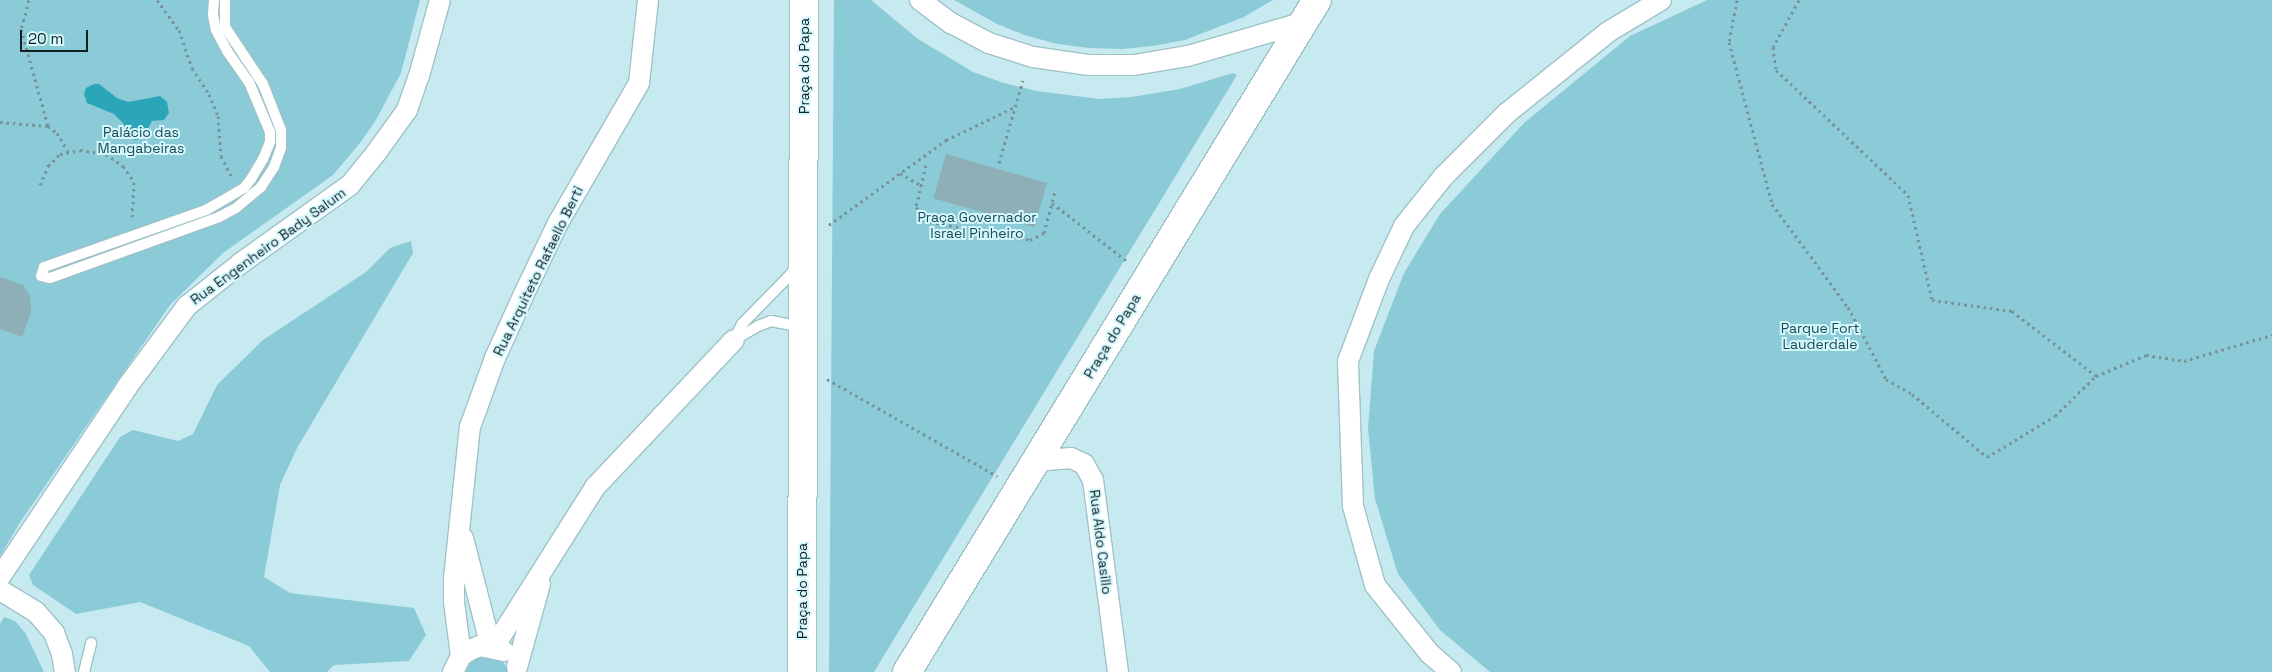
<!DOCTYPE html>
<meta charset="utf-8">
<style>
body{margin:0}
#map{position:relative;width:2272px;height:672px;overflow:hidden;background:#c7eaf1;font-family:"Space Grotesk",sans-serif}
div>[style]{position:absolute}
.green>*{inset:0;background:#8acbd7}
.water>*{inset:0;background:#2aa6b8}
.building>*{inset:0;background:#8dafb5;transform-origin:0 0}
.path>*{height:3px;margin-top:-1.5px;transform-origin:0;background:repeating-linear-gradient(90deg,#789297 0 2.5px,transparent 0 6.5px)}
.roads{filter:drop-shadow(1px 0 #9fc2c8) drop-shadow(-1px 0 #9fc2c8) drop-shadow(0 1px #9fc2c8) drop-shadow(0 -1px #9fc2c8)}
.lane>*{height:10px;margin:-5px;padding:0 5px;transform-origin:5px;border-radius:5px;background:#fff}
.street>*{height:20px;margin:-10px;padding:0 10px;transform-origin:10px;border-radius:10px;background:#fff}
.secondary>*{height:28px;margin:-14px;padding:0 14px;transform-origin:14px;border-radius:14px;background:#fff}
span{translate:-50% -50%;white-space:nowrap;text-align:center;line-height:1.15;-webkit-text-stroke:4px #d4f8fe;paint-order:stroke}
.street-label{font-size:14px;color:#132023}
.park-label{font-size:14px;color:#194b53}
.scale{position:absolute;left:20px;top:30px;width:68px;height:22px;box-sizing:border-box;border:2px solid #132023;border-top:0;padding-left:6px;font-size:15px;line-height:18px;white-space:nowrap;color:#132023;-webkit-text-stroke:4px #d4f8fe;paint-order:stroke}
</style>
<div id="map">
<div class="green">
<i style="clip-path:polygon(0 0,420px 0,401px 73px,376px 120px,360px 143px,333px 175px,223px 253px,170px 305px,21px 521px,0 556px)"></i>
<i style="clip-path:polygon(834px 0,871px 0,918px 39px,973px 72px,1004px 83px,1037px 91px,1099px 99px,1131px 97px,1180px 89px,1233px 73px,1237px 75px,874px 672px,829px 672px)"></i>
<i style="clip-path:polygon(954px 0,1273px 0,1244px 17px,1185px 40px,1153px 46px,1122px 49px,1089px 48px,1058px 44px,1027px 36px,997px 24px)"></i>
<i style="clip-path:polygon(2272px 0,2272px 672px,1490px 672px,1440px 630px,1398px 574px,1375px 499px,1368px 428px,1374px 351px,1404px 273px,1440px 214px,1524px 123px,1630px 36px,1707px 0)"></i>
<i style="clip-path:polygon(411px 241px,413px 253px,297px 448px,280px 485px,264px 577px,290px 593px,414px 608px,426px 635px,409px 661px,334px 665px,327px 672px,270px 672px,249px 646px,140px 602px,76px 614px,33px 585px,29px 575px,120px 437px,133px 430px,178px 441px,193px 434px,217px 385px,263px 340px,366px 272px,390px 248px)"></i>
<i style="clip-path:polygon(4px 617px,15px 621px,26px 634px,44px 672px,0 672px,0 624px)"></i>
<i style="clip-path:polygon(480px 655px,502px 660px,509px 672px,461px 672px,467px 663px)"></i>
</div>
<div class="water">
<i style="clip-path:polygon(94px 84px,99px 84px,117px 98px,128px 102px,160px 96px,167px 102px,169px 113px,164px 120px,152px 121px,143px 138px,135px 140px,131px 138px,123px 123px,114px 114px,87px 103px,84px 94px,86px 88px)"></i>
</div>
<div class="building">
<i style="left:946px;top:154px;width:105px;height:46px;rotate:16deg"></i>
<i style="clip-path:polygon(0 277px,23px 285px,30px 296px,31px 312px,22px 337px,0 329px)"></i>
</div>
<div class="path">
<i style="left:29px;top:0;width:30px;rotate:105deg"></i>
<i style="left:21px;top:29px;width:101px;rotate:74.4deg"></i>
<i style="left:157px;top:0;width:37px;rotate:54deg"></i>
<i style="left:179px;top:30px;width:40px;rotate:71.1deg"></i>
<i style="left:192px;top:68px;width:31px;rotate:57deg"></i>
<i style="left:209px;top:94px;width:24px;rotate:68deg"></i>
<i style="left:218px;top:116px;width:40px;rotate:85.7deg"></i>
<i style="left:221px;top:156px;width:25px;rotate:63deg"></i>
<i style="left:1737px;top:0;width:43px;rotate:100.8deg"></i>
<i style="left:1729px;top:42px;width:168px;rotate:75.1deg"></i>
<i style="left:1772px;top:204px;width:128px;rotate:53.6deg"></i>
<i style="left:1848px;top:307px;width:81px;rotate:62.2deg"></i>
<i style="left:1886px;top:379px;width:30px;rotate:30deg"></i>
<i style="left:1912px;top:394px;width:98px;rotate:40deg"></i>
<i style="left:1987px;top:457px;width:79px;rotate:-31.1deg"></i>
<i style="left:2055px;top:416px;width:57px;rotate:-44.3deg"></i>
<i style="left:2096px;top:376px;width:54px;rotate:-22.8deg"></i>
<i style="left:2146px;top:355px;width:38px;rotate:9deg"></i>
<i style="left:2184px;top:361px;width:92px;rotate:-16.5deg"></i>
<i style="left:1799px;top:0;width:54px;rotate:119deg"></i>
<i style="left:1773px;top:47px;width:23px;rotate:83deg"></i>
<i style="left:1776px;top:70px;width:182px;rotate:43.4deg"></i>
<i style="left:1908px;top:195px;width:108px;rotate:77.1deg"></i>
<i style="left:1932px;top:300px;width:81px;rotate:7.8deg"></i>
<i style="left:2012px;top:311px;width:106px;rotate:37.7deg"></i>
<i style="left:0;top:122px;width:48px;rotate:4.8deg"></i>
<i style="left:48px;top:126px;width:11px;rotate:38deg"></i>
<i style="left:57px;top:133px;width:21px;rotate:59deg"></i>
<i style="left:999px;top:163px;width:86px;rotate:-73.9deg"></i>
<i style="left:926px;top:165px;width:43px;rotate:103.4deg"></i>
<i style="left:916px;top:207px;width:21px;rotate:47deg"></i>
<i style="left:930px;top:222px;width:102px;rotate:10.2deg"></i>
<i style="left:1030px;top:240px;width:16px;rotate:-27deg"></i>
<i style="left:1044px;top:233px;width:43px;rotate:-75.3deg"></i>
<i style="left:900px;top:173px;width:26px;rotate:31deg"></i>
<i style="left:40px;top:185px;width:21px;rotate:-67deg"></i>
<i style="left:48px;top:166px;width:17px;rotate:-45deg"></i>
<i style="left:60px;top:154px;width:20px;rotate:-11deg"></i>
<i style="left:80px;top:150px;width:26px;rotate:9deg"></i>
<i style="left:106px;top:154px;width:21px;rotate:35deg"></i>
<i style="left:123px;top:166px;width:19px;rotate:55deg"></i>
<i style="left:134px;top:182px;width:37px;rotate:93deg"></i>
<i style="left:1052px;top:203px;width:96px;rotate:37.8deg"></i>
<i style="left:829px;top:225px;width:145px;rotate:-36deg"></i>
<i style="left:946px;top:140px;width:76px;rotate:-25.6deg"></i>
<i style="left:827px;top:379px;width:196px;rotate:29.7deg"></i>
</div>
<div class="roads">
<div class="lane">
<i style="left:214px;top:0;width:15px;rotate:94deg"></i>
<i style="left:213px;top:15px;width:15px;rotate:79deg"></i>
<i style="left:216px;top:30px;width:24px;rotate:62deg"></i>
<i style="left:227px;top:51px;width:38px;rotate:55deg"></i>
<i style="left:249px;top:82px;width:54px;rotate:67.2deg"></i>
<i style="left:270px;top:132px;width:10px;rotate:90deg"></i>
<i style="left:270px;top:142px;width:18px;rotate:112deg"></i>
<i style="left:263px;top:159px;width:23px;rotate:121deg"></i>
<i style="left:251px;top:179px;width:11px;rotate:128deg"></i>
<i style="left:244px;top:188px;width:44px;rotate:149.9deg"></i>
<i style="left:206px;top:210px;width:172px;rotate:160.6deg"></i>
<i style="left:44px;top:267px;width:9px;rotate:108deg"></i>
<i style="left:41px;top:276px;width:9px;rotate:13deg"></i>
<i style="left:50px;top:278px;width:180px;rotate:-19.8deg"></i>
<i style="left:219px;top:217px;width:19px;rotate:-28deg"></i>
<i style="left:236px;top:208px;width:33px;rotate:-40deg"></i>
<i style="left:261px;top:187px;width:24px;rotate:-57deg"></i>
<i style="left:274px;top:167px;width:20px;rotate:-70deg"></i>
<i style="left:281px;top:148px;width:18px;rotate:-90deg"></i>
<i style="left:281px;top:130px;width:49px;rotate:-111.4deg"></i>
<i style="left:263px;top:84px;width:69px;rotate:-123.7deg"></i>
<i style="left:225px;top:27px;width:27px;rotate:-90deg"></i>
<i style="left:797px;top:264px;width:12px;rotate:121deg"></i>
<i style="left:791px;top:274px;width:70px;rotate:134.4deg"></i>
<i style="left:742px;top:324px;width:18px;rotate:117deg"></i>
<i style="left:734px;top:340px;width:28px;rotate:-30deg"></i>
<i style="left:758px;top:326px;width:14px;rotate:-21deg"></i>
<i style="left:771px;top:321px;width:32px;rotate:11deg"></i>
<i style="left:84px;top:672px;width:30px;rotate:-76deg"></i>
</div>
<div class="street">
<i style="left:920px;top:0;width:39px;rotate:37deg"></i>
<i style="left:951px;top:23px;width:43px;rotate:27.8deg"></i>
<i style="left:989px;top:43px;width:46px;rotate:17.7deg"></i>
<i style="left:1033px;top:57px;width:57px;rotate:8.1deg"></i>
<i style="left:1089px;top:65px;width:45px"></i>
<i style="left:1134px;top:65px;width:55px;rotate:-9.5deg"></i>
<i style="left:1188px;top:56px;width:121px;rotate:-16.3deg"></i>
<i style="left:1036px;top:461px;width:35px;rotate:-5deg"></i>
<i style="left:1071px;top:458px;width:14px;rotate:25deg"></i>
<i style="left:1084px;top:464px;width:18px;rotate:61deg"></i>
<i style="left:1093px;top:480px;width:194px;rotate:82.6deg"></i>
<i style="left:463px;top:538px;width:113px;rotate:75.6deg"></i>
<i style="left:0;top:577px;width:229px;rotate:-56.2deg"></i>
<i style="left:127px;top:387px;width:101px;rotate:-53.5deg"></i>
<i style="left:187px;top:306px;width:69px;rotate:-38.5deg"></i>
<i style="left:241px;top:263px;width:134px;rotate:-35.6deg"></i>
<i style="left:350px;top:185px;width:41px;rotate:-50.9deg"></i>
<i style="left:376px;top:153px;width:53px;rotate:-54.2deg"></i>
<i style="left:407px;top:110px;width:36px;rotate:-71deg"></i>
<i style="left:419px;top:76px;width:79px;rotate:-74.6deg"></i>
<i style="left:0;top:590px;width:42px;rotate:31.4deg"></i>
<i style="left:36px;top:612px;width:28px;rotate:49deg"></i>
<i style="left:54px;top:633px;width:22px;rotate:69deg"></i>
<i style="left:62px;top:654px;width:18px;rotate:81deg"></i>
<i style="left:494px;top:647px;width:189px;rotate:-57.7deg"></i>
<i style="left:595px;top:487px;width:202px;rotate:-46.6deg"></i>
<i style="left:461px;top:656px;width:54px;rotate:-97.4deg"></i>
<i style="left:454px;top:602px;width:24px;rotate:-90deg"></i>
<i style="left:454px;top:578px;width:152px;rotate:-84deg"></i>
<i style="left:470px;top:427px;width:73px;rotate:-70.1deg"></i>
<i style="left:495px;top:358px;width:70px;rotate:-65.6deg"></i>
<i style="left:524px;top:294px;width:79px;rotate:-64.4deg"></i>
<i style="left:558px;top:223px;width:162px;rotate:-59.9deg"></i>
<i style="left:639px;top:83px;width:83px;rotate:-83.8deg"></i>
<i style="left:517px;top:667px;width:86px;rotate:-74.5deg"></i>
<i style="left:453px;top:672px;width:18px;rotate:-63deg"></i>
<i style="left:461px;top:656px;width:11px;rotate:-34deg"></i>
<i style="left:470px;top:650px;width:11px;rotate:-22deg"></i>
<i style="left:480px;top:646px;width:24px;rotate:12deg"></i>
<i style="left:1451px;top:672px;width:28px;rotate:-139deg"></i>
<i style="left:1430px;top:654px;width:88px;rotate:-128.6deg"></i>
<i style="left:1375px;top:585px;width:82px;rotate:-105.6deg"></i>
<i style="left:1353px;top:506px;width:145px;rotate:-92deg"></i>
<i style="left:1348px;top:361px;width:88px;rotate:-69.3deg"></i>
<i style="left:1379px;top:279px;width:59px;rotate:-64.7deg"></i>
<i style="left:1404px;top:226px;width:63px;rotate:-51.5deg"></i>
<i style="left:1443px;top:177px;width:91px;rotate:-45deg"></i>
<i style="left:1507px;top:113px;width:129px;rotate:-38.7deg"></i>
<i style="left:1608px;top:32px;width:62px;rotate:-31.1deg"></i>
</div>
<div class="secondary">
<i style="left:802px;top:672px;width:672px;rotate:-89.83deg"></i>
<i style="left:907px;top:672px;width:787px;rotate:-58.61deg"></i>
</div>
</div>
<div class="street-label">
<span style="left:804px;top:66px;rotate:-90deg">Praça do Papa</span>
<span style="left:268px;top:246px;rotate:-36deg">Rua Engenheiro Bady Salum</span>
<span style="left:538px;top:271px;rotate:-64deg">Rua Arquiteto Rafaello Berti</span>
<span style="left:1112px;top:336px;rotate:-59deg">Praça do Papa</span>
<span style="left:1101px;top:542px;rotate:83deg">Rua Aldo Casillo</span>
<span style="left:802px;top:591px;rotate:-90deg">Praça do Papa</span>
</div>
<div class="park-label">
<span style="left:141px;top:140px">Palácio das<br>Mangabeiras</span>
<span style="left:977px;top:225px">Praça Governador<br>Israel Pinheiro</span>
<span style="left:1820px;top:336px">Parque Fort<br>Lauderdale</span>
</div>
<div class="scale">20 m</div>
</div>
